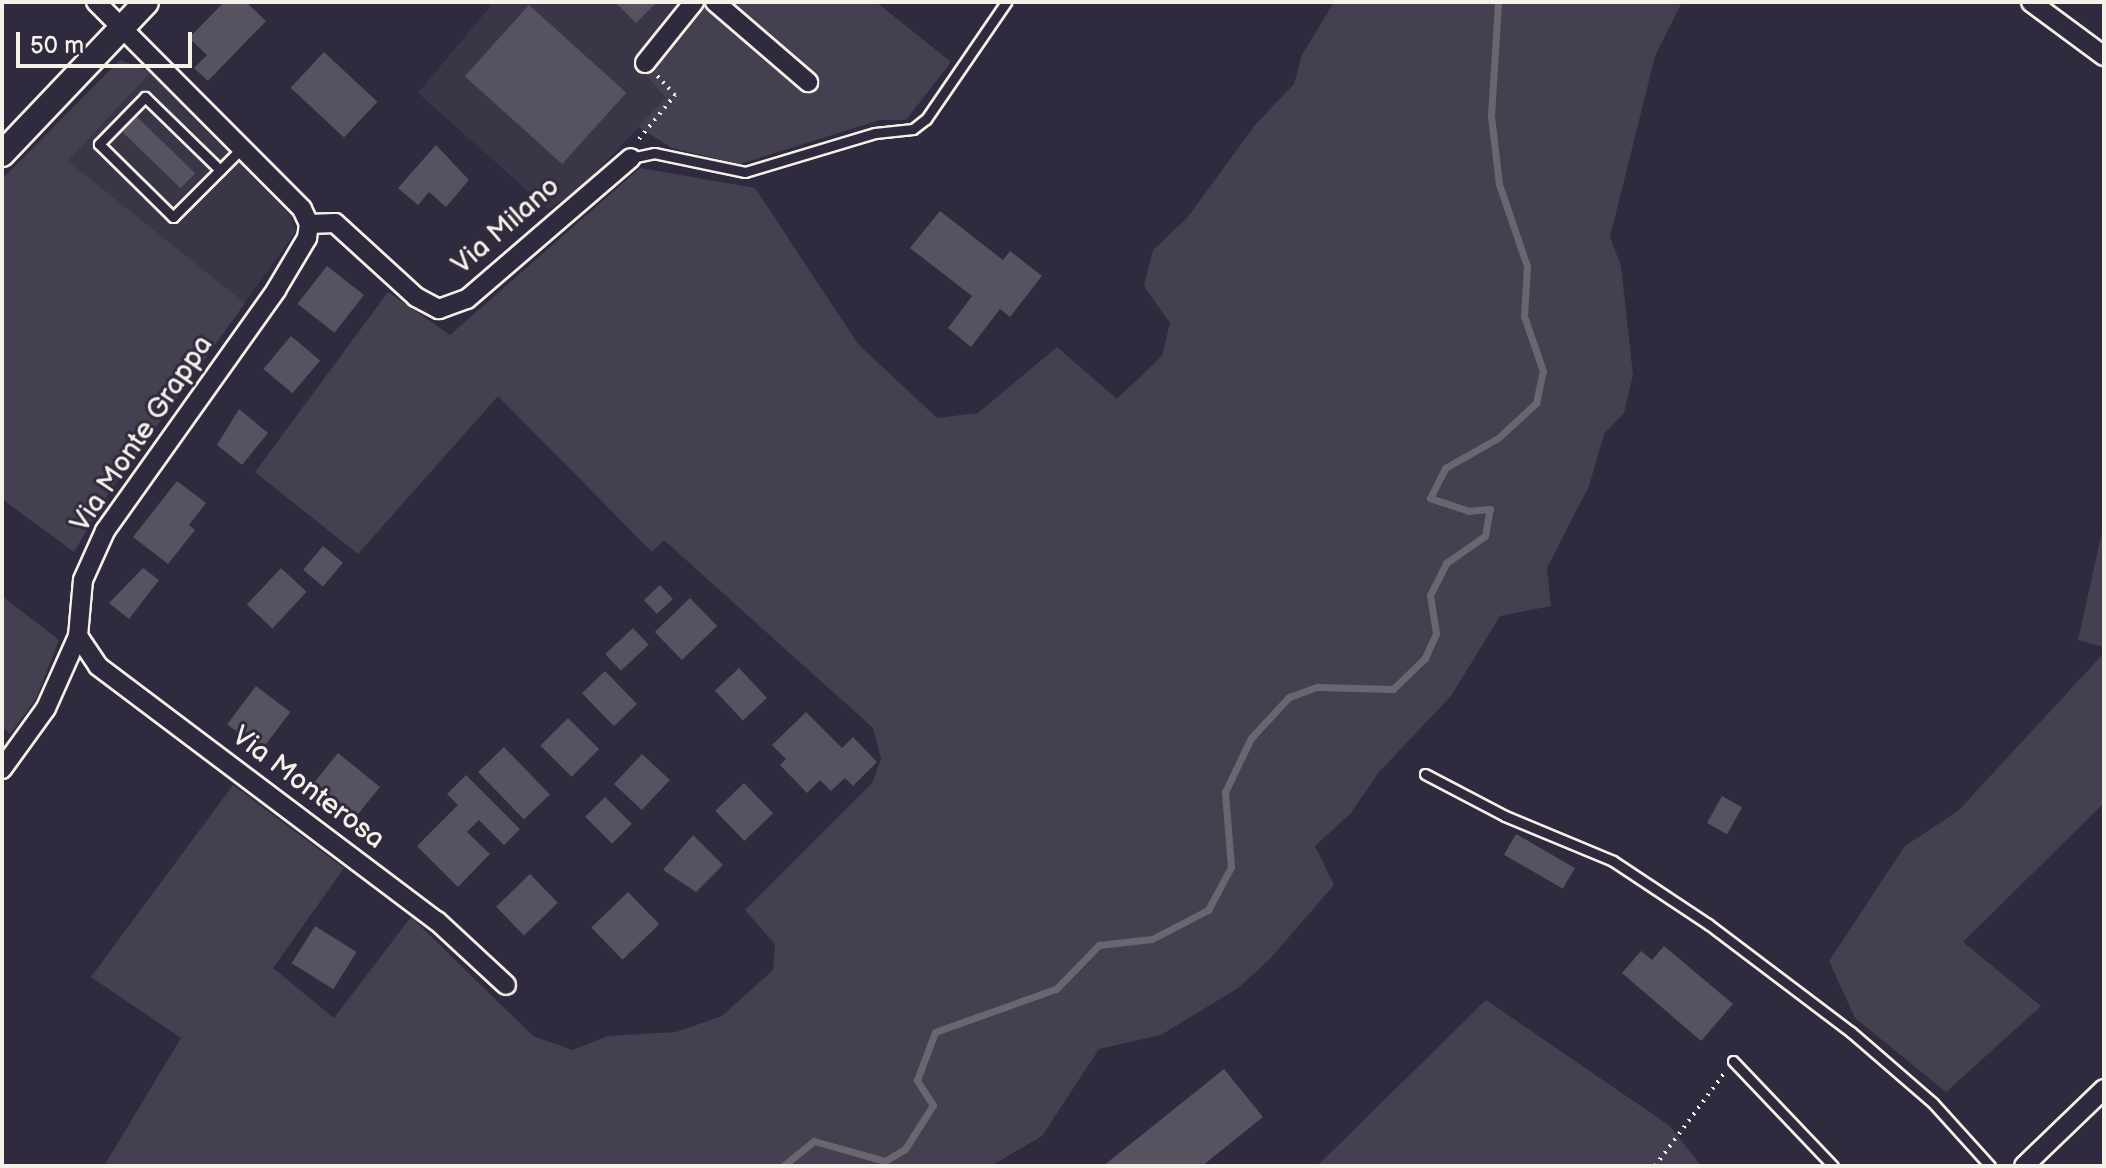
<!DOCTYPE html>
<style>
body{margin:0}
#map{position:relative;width:2106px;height:1168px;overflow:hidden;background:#2f2a3d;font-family:"Balsamiq Sans",sans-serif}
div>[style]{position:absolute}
.built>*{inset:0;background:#3b3647}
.green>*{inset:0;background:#454050}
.stream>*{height:7px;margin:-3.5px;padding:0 3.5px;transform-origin:3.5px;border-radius:3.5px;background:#6a6670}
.building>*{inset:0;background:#56525f;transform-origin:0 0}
.path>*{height:4px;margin-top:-2px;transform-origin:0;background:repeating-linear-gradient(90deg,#f4f1e8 0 2px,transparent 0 8px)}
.roads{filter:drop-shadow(2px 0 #f4f1e8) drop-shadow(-2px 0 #f4f1e8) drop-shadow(0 2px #f4f1e8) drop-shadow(0 -2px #f4f1e8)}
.service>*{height:9px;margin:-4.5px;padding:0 4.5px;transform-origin:4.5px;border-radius:4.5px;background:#2f2a3d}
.minor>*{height:18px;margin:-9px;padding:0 9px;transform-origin:9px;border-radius:9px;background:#2f2a3d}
.tertiary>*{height:24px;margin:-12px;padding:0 12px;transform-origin:12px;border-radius:12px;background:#2f2a3d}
span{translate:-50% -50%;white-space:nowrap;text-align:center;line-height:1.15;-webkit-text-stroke:6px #2f2a3d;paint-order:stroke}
.street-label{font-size:28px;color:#f4f1e8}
.frame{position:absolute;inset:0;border:4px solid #f4f1e8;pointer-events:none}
.scale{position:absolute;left:16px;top:32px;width:176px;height:36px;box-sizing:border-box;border:4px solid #f4f1e8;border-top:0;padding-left:10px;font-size:24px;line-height:28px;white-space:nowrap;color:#f4f1e8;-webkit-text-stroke:6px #2f2a3d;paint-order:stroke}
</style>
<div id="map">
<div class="built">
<i style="clip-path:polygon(494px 2px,687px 2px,666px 98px,579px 190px,548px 209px,418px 93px)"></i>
<i style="clip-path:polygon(151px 72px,291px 216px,296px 231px,245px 303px,68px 161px)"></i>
</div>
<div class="green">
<i style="clip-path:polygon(687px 2px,876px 2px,951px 62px,906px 120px,880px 120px,740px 164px,672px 148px,638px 127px,666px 98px,636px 64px)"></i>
<i style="clip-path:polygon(1334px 2px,1682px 2px,1655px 56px,1610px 237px,1621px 266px,1633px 375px,1624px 413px,1604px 434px,1589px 486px,1547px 568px,1551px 606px,1500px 616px,1451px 696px,1379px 772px,1351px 813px,1315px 846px,1334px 885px,1269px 960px,1238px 988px,1161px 1035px,1099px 1049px,1042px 1136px,991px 1166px,104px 1166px,181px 1038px,91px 977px,233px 785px,344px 868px,273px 968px,334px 1018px,411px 917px,533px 1036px,572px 1050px,608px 1036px,676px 1032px,722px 1016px,773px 970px,775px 944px,745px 910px,873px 782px,881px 758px,873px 728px,664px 540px,652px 552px,498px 396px,358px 554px,255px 472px,388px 292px,450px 335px,640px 168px,755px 188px,858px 344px,937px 418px,978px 413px,1057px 347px,1117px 399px,1162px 356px,1170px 323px,1144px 286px,1153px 250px,1187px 218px,1255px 125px,1294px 84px,1302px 55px)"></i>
<i style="clip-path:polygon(120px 60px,151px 72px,68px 161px,245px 303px,110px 491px,74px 552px,2px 499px,2px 179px)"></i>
<i style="clip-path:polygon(2104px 523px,2104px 647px,2078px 640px)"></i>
<i style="clip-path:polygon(2px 596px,59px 640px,36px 699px,10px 734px,2px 727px)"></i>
<i style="clip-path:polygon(2104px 653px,2104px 803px,1963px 942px,2041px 1006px,1946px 1092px,1855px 1018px,1829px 961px,1905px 846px,1958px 811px)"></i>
<i style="clip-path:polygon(1486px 1000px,1670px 1126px,1701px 1166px,1317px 1166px)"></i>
</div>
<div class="stream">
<i style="left:783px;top:1166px;width:40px;rotate:-39deg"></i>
<i style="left:814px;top:1141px;width:74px;rotate:15.7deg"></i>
<i style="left:885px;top:1161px;width:23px;rotate:-31deg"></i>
<i style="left:905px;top:1149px;width:52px;rotate:-57.5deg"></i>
<i style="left:933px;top:1105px;width:30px;rotate:-123deg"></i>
<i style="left:917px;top:1080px;width:51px;rotate:-69.4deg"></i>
<i style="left:935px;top:1032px;width:128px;rotate:-19.6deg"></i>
<i style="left:1056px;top:989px;width:62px;rotate:-45.7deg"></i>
<i style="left:1099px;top:945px;width:53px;rotate:-6.5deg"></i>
<i style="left:1152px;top:939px;width:63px;rotate:-27.4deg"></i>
<i style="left:1208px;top:910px;width:49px;rotate:-61.9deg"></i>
<i style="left:1231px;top:867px;width:75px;rotate:-94.6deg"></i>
<i style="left:1225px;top:792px;width:60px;rotate:-64.3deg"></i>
<i style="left:1251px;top:738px;width:56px;rotate:-47.2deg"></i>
<i style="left:1289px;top:697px;width:30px;rotate:-20deg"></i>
<i style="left:1317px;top:687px;width:76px;rotate:1.5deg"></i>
<i style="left:1393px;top:689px;width:45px;rotate:-44.1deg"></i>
<i style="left:1425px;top:658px;width:27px;rotate:-66deg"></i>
<i style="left:1436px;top:633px;width:38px;rotate:-99deg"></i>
<i style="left:1430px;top:595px;width:36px;rotate:-63deg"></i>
<i style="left:1446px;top:563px;width:47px;rotate:-34.7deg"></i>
<i style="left:1485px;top:536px;width:27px;rotate:-80deg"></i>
<i style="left:1490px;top:509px;width:21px;rotate:175deg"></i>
<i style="left:1469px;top:511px;width:41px;rotate:-161.6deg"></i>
<i style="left:1430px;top:498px;width:34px;rotate:-63deg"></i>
<i style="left:1445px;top:468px;width:61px;rotate:-29.5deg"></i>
<i style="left:1498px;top:438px;width:52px;rotate:-42.6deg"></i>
<i style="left:1536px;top:403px;width:33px;rotate:-78deg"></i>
<i style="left:1543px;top:371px;width:58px;rotate:-109.1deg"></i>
<i style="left:1524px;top:316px;width:50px;rotate:-86.6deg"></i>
<i style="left:1527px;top:266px;width:87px;rotate:-108.9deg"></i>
<i style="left:1499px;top:184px;width:68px;rotate:-96.7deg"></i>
<i style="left:1491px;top:116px;width:114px;rotate:-86.5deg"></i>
</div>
<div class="building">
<i style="clip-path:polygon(224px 2px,246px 2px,266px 21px,208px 81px,194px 68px,207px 55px,189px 38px)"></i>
<i style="clip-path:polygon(615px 2px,657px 2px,636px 23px)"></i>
<i style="left:529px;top:5px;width:131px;height:96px;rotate:42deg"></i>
<i style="left:324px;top:52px;width:73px;height:49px;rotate:43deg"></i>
<i style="left:137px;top:117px;width:81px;height:21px;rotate:44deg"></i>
<i style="clip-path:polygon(436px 145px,469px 180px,446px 207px,429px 192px,418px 205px,398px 188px)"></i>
<i style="clip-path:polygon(940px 211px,1003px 260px,1010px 251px,1042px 276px,1010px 317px,1000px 309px,971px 347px,948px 328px,972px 296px,910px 248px)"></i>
<i style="left:327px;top:266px;width:47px;height:48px;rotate:38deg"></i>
<i style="left:291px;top:336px;width:38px;height:43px;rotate:40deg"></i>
<i style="clip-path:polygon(239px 409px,268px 433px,242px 465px,217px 445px)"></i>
<i style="clip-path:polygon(177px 481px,206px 503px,189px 525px,195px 530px,168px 564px,133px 537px)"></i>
<i style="left:323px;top:546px;width:26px;height:31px;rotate:40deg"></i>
<i style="clip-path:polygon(143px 568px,159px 580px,129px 619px,109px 603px)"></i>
<i style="left:281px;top:568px;width:35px;height:50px;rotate:43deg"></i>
<i style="left:660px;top:585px;width:19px;height:22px;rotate:47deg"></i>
<i style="left:690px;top:598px;width:39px;height:49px;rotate:46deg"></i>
<i style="left:633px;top:628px;width:23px;height:38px;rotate:47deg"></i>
<i style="left:739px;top:668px;width:41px;height:33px;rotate:47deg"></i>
<i style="left:605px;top:671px;width:46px;height:32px;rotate:46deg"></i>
<i style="left:256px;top:686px;width:43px;height:48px;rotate:37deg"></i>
<i style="clip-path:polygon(806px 712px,842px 748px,853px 737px,877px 762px,853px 786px,845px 778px,831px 791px,820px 780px,807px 793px,780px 765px,786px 759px,772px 745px)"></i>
<i style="left:568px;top:718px;width:44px;height:39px;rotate:45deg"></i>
<i style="left:504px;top:747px;width:66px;height:36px;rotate:46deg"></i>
<i style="left:338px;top:753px;width:54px;height:41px;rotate:39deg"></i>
<i style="left:642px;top:754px;width:38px;height:41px;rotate:43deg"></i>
<i style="clip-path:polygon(466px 775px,520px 829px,504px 845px,479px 820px,467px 832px,490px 854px,458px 887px,417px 846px,458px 805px,447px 794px)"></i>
<i style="left:744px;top:783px;width:42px;height:40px;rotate:46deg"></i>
<i style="left:1722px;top:796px;width:23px;height:31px;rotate:29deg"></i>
<i style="left:605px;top:797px;width:38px;height:28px;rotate:45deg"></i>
<i style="left:1516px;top:834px;width:68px;height:24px;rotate:30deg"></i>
<i style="clip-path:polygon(693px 835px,723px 865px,696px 892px,663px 870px)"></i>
<i style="left:530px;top:874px;width:40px;height:47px;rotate:46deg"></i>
<i style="left:628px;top:892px;width:45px;height:51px;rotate:46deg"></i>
<i style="left:315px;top:926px;width:49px;height:44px;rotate:32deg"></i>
<i style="clip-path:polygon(1664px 946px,1733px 1004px,1701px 1041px,1622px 973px,1641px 951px,1652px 960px)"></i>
<i style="clip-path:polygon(1224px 1069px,1263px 1117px,1202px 1166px,1103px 1166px)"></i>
</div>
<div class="path">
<i style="left:639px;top:139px;width:57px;rotate:-50.7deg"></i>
<i style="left:675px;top:95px;width:26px;rotate:-133deg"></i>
<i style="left:1655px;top:1166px;width:117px;rotate:-53.3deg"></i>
</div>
<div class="roads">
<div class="service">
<i style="left:631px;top:158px;width:24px;rotate:-12deg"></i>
<i style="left:654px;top:153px;width:93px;rotate:11.8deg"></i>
<i style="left:745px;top:172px;width:136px;rotate:-16.7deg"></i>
<i style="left:875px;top:133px;width:38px;rotate:-6deg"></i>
<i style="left:913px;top:129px;width:16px;rotate:-38deg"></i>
<i style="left:926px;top:119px;width:142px;rotate:-55.6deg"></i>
<i style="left:220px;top:170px;width:105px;rotate:-135.8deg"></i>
<i style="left:145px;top:97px;width:66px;rotate:134.4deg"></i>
<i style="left:99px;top:144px;width:104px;rotate:44.6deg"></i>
<i style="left:173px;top:217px;width:98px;rotate:-45deg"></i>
<i style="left:1425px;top:774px;width:90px;rotate:27.7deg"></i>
<i style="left:1505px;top:816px;width:117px;rotate:22.6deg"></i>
<i style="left:1613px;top:861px;width:114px;rotate:33.6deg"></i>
<i style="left:1708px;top:924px;width:179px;rotate:37.1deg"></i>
<i style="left:1851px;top:1032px;width:108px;rotate:40.9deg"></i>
<i style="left:1933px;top:1103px;width:85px;rotate:47.9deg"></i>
<i style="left:1733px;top:1061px;width:145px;rotate:46.4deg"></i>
</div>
<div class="minor">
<i style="left:96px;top:2px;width:292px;rotate:45.1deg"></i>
<i style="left:302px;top:209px;width:17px;rotate:65deg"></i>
<i style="left:309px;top:224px;width:26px;rotate:-2deg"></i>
<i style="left:335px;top:223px;width:110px;rotate:42.4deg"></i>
<i style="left:416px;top:297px;width:26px;rotate:28deg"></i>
<i style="left:439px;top:309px;width:30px;rotate:-20deg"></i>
<i style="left:467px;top:299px;width:216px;rotate:-40.7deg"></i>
<i style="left:715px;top:2px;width:123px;rotate:40.7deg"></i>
<i style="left:2031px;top:2px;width:91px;rotate:36.5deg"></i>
<i style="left:645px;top:63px;width:78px;rotate:-51.2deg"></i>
<i style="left:78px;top:636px;width:36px;rotate:56deg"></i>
<i style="left:98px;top:666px;width:424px;rotate:37deg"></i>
<i style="left:437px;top:921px;width:94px;rotate:42.8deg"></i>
<i style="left:2px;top:769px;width:75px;rotate:-54.2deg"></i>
<i style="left:46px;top:708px;width:79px;rotate:-66deg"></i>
<i style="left:78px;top:636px;width:56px;rotate:-84.9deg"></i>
<i style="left:83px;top:580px;width:54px;rotate:-65.8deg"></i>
<i style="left:105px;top:531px;width:296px;rotate:-54.6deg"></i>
<i style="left:276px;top:290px;width:61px;rotate:-59.2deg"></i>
<i style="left:307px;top:238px;width:14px;rotate:-82deg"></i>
<i style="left:2024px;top:1166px;width:111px;rotate:-43.9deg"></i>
</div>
<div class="tertiary">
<i style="left:2px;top:154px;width:209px;rotate:-46.5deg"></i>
</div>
</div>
<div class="street-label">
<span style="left:506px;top:226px;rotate:-41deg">Via Milano</span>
<span style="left:142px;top:434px;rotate:-56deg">Via Monte Grappa</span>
<span style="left:308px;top:788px;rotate:37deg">Via Monterosa</span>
</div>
<div class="frame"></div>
<div class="scale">50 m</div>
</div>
